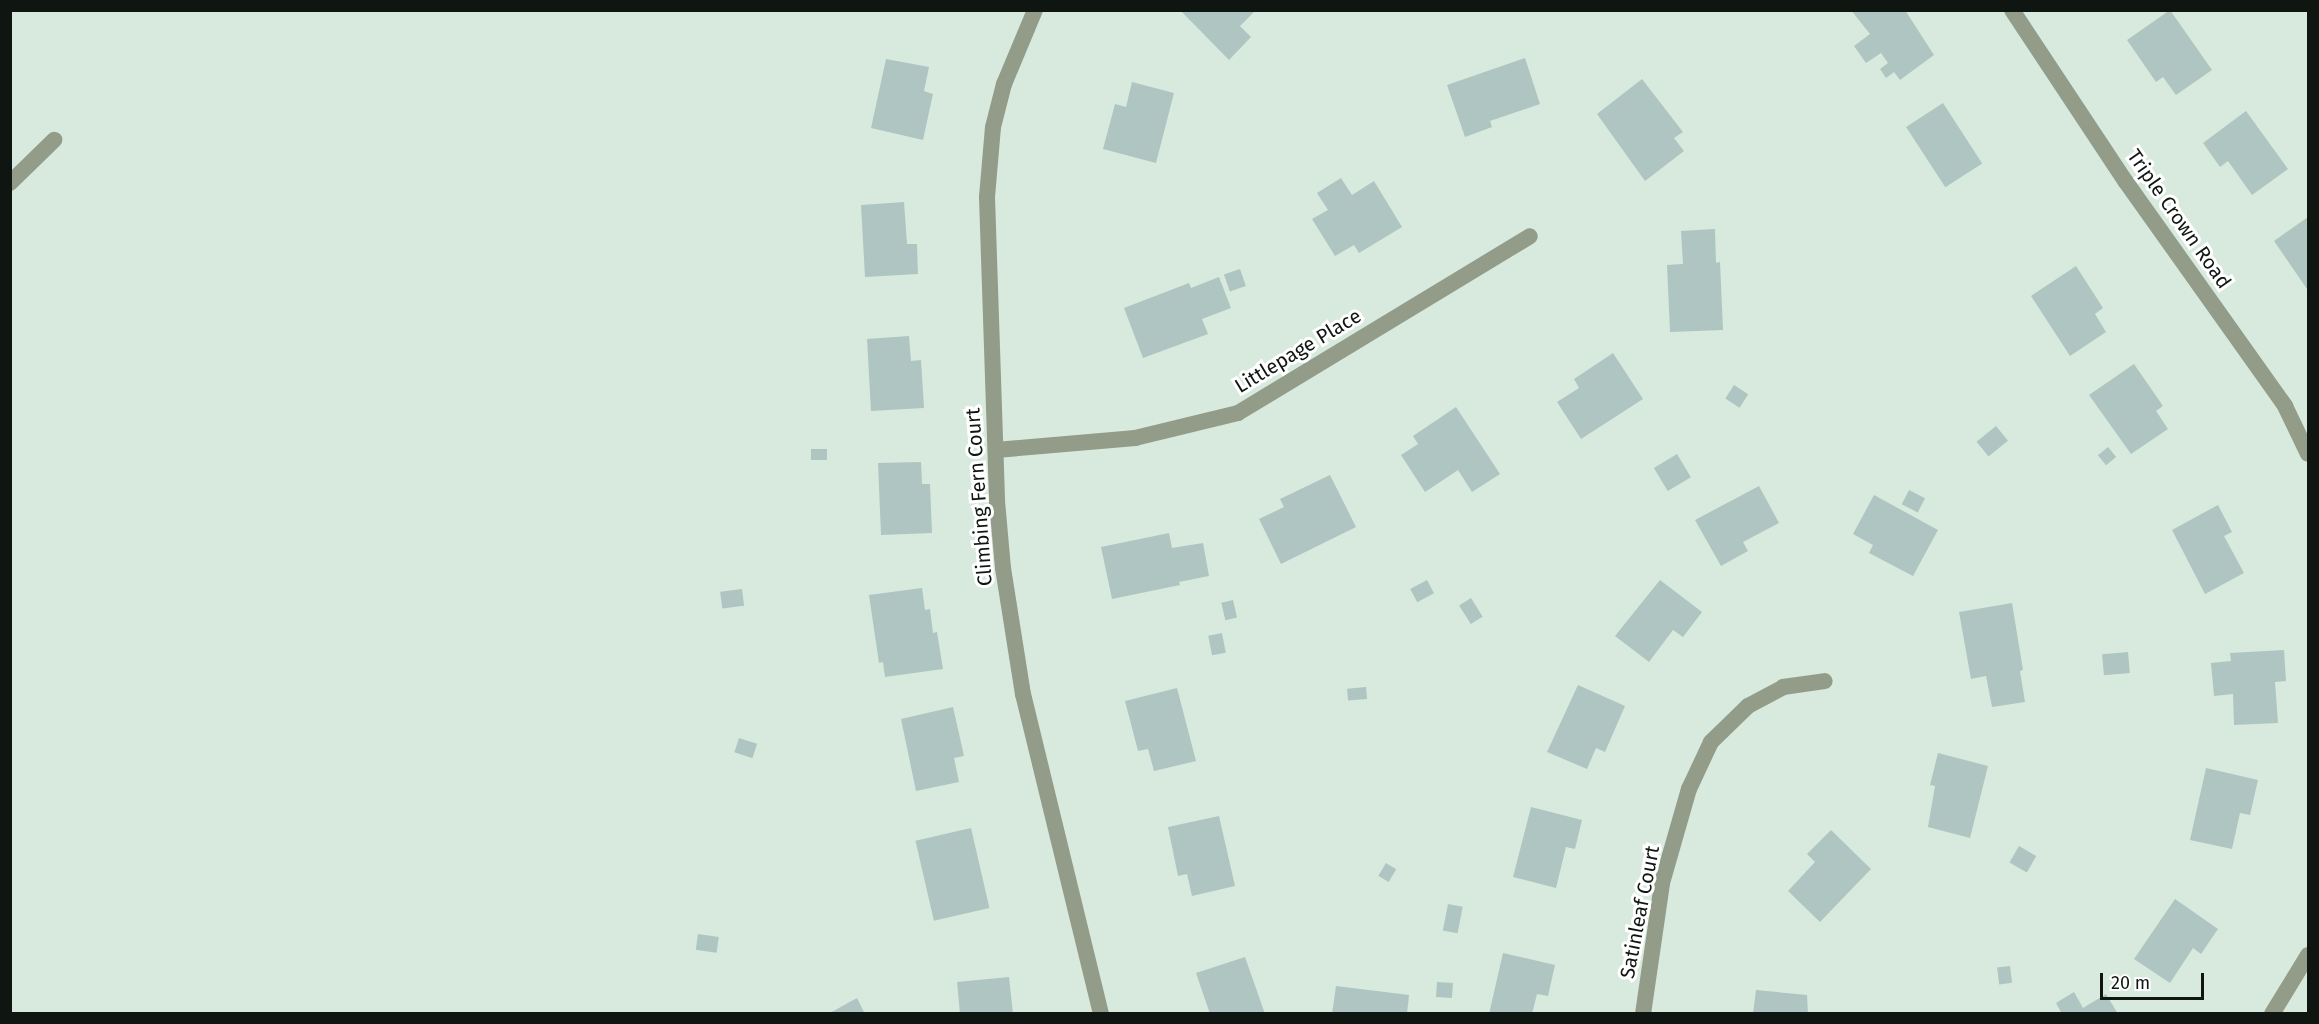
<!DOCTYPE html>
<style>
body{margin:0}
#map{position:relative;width:2319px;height:1024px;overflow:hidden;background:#d8eade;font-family:"Fira Sans",sans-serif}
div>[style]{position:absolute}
.building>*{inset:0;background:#afc5c1;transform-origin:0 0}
.minor>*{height:16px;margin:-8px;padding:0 8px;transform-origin:8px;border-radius:8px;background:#939c89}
span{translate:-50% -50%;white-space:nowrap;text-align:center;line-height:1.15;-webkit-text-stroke:6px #fff;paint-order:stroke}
.street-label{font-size:20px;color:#0f1511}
.frame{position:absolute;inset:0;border:12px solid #0f1511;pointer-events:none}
.scale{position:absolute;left:2100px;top:973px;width:104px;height:27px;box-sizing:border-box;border:3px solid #0f1511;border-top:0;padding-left:8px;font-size:18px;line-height:21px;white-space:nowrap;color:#0f1511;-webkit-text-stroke:4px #fff;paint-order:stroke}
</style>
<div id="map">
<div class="building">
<i style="clip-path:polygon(1180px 10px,1256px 10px,1240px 26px,1251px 37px,1229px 60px)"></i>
<i style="clip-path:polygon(1851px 10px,1905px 10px,1934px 55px,1900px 80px,1894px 72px,1886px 78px,1880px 69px,1888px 63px,1881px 53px,1866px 63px,1854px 46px,1870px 34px)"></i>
<i style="clip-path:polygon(2170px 10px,2212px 70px,2176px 95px,2163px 77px,2156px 82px,2127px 40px)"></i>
<i style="clip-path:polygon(1525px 58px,1540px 104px,1490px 121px,1492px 127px,1465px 137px,1447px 85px)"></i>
<i style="clip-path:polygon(886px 59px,929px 67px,924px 91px,933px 94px,923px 140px,871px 128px)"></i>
<i style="clip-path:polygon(1642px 79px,1683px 132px,1674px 138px,1684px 151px,1645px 181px,1597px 114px)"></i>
<i style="clip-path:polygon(1132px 82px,1174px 93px,1156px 163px,1103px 149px,1115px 104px,1126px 107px)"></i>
<i style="left:1943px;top:103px;width:72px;height:44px;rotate:57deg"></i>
<i style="clip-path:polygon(2246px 111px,2288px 169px,2252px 195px,2228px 161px,2220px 167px,2203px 143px)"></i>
<i style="clip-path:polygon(1341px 178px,1352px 195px,1374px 181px,1402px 227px,1359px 253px,1354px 245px,1335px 256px,1312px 219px,1328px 210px,1317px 193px)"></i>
<i style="clip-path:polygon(904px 202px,907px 244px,917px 244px,918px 274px,865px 277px,861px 205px)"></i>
<i style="clip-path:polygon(2308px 217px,2308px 288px,2307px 289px,2274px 241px)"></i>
<i style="clip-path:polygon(1715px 229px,1716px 263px,1720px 262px,1723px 330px,1670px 332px,1667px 265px,1683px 264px,1681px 231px)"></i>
<i style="clip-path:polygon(2076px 266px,2103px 308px,2095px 314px,2106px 332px,2070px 356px,2031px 296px)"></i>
<i style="left:1240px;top:269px;width:18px;height:17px;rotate:71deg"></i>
<i style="clip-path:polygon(1219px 277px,1231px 308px,1202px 319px,1208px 334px,1143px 358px,1124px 308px,1189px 283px,1191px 288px)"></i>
<i style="clip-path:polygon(909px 336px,911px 361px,921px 360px,924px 408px,871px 411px,867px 339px)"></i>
<i style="clip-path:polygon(1613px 353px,1643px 399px,1581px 439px,1557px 402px,1579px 388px,1574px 379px)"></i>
<i style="clip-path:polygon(2134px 364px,2163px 406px,2156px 411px,2168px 429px,2131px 454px,2089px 395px)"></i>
<i style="left:1734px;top:385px;width:17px;height:16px;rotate:33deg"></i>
<i style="clip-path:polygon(1456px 407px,1500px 474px,1472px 492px,1458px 470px,1425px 492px,1401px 455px,1418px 444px,1413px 436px)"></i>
<i style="left:1996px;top:426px;width:19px;height:25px;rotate:51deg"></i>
<i style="left:2108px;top:447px;width:13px;height:13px;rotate:51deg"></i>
<i style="left:827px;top:449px;width:11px;height:16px;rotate:90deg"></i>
<i style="left:1677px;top:454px;width:27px;height:27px;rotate:59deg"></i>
<i style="clip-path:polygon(921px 462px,922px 484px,930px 484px,932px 533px,881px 535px,878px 463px)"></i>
<i style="clip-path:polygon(1330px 475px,1356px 527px,1281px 564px,1259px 519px,1284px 507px,1280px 499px)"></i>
<i style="clip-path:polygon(1759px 486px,1779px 523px,1743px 542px,1748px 551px,1721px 566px,1695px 520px)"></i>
<i style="left:1909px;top:490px;width:18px;height:16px;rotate:27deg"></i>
<i style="clip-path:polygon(1874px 495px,1938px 530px,1913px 576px,1869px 553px,1873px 545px,1853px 534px)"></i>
<i style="clip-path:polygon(2218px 505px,2232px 532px,2224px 536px,2244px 573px,2205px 594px,2172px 530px)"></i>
<i style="clip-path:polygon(1169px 533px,1172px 548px,1203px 543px,1209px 576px,1179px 582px,1180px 585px,1112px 599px,1101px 547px)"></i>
<i style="left:1427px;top:580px;width:15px;height:19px;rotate:62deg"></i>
<i style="clip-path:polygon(1660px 580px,1702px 612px,1683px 637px,1673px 630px,1649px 662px,1615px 636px)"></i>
<i style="clip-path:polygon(922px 588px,925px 610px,930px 609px,933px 633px,937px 632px,943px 669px,885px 677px,883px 662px,879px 663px,869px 595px)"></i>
<i style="left:742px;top:589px;width:17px;height:22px;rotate:83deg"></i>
<i style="left:1471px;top:598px;width:22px;height:14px;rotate:58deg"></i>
<i style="left:1233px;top:600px;width:18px;height:12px;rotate:77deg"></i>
<i style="clip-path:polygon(2012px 603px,2023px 670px,2020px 671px,2025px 702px,1992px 707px,1986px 676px,1971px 679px,1959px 612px)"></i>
<i style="left:1222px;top:633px;width:20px;height:14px;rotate:79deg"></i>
<i style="clip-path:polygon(2284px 650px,2286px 681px,2275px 682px,2278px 723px,2234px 725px,2233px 694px,2214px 696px,2211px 663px,2231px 661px,2230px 653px)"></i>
<i style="left:2128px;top:652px;width:21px;height:26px;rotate:85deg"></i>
<i style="clip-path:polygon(1578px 685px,1625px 706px,1605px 752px,1596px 748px,1587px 769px,1547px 752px)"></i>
<i style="left:1366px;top:687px;width:12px;height:19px;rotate:85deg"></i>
<i style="clip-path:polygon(1177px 688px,1196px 761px,1154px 771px,1148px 749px,1138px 751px,1125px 701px)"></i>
<i style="clip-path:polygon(953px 707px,964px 756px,954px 758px,959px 782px,916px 791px,901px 719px)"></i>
<i style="left:739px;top:738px;width:19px;height:15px;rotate:18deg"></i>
<i style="clip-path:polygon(1938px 753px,1988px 766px,1970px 838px,1928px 827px,1935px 786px,1930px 785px)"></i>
<i style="clip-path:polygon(2206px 768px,2258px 780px,2250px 815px,2240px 813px,2232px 849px,2190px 840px)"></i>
<i style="clip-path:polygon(1531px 807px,1582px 820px,1575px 849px,1566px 847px,1556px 888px,1513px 877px)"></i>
<i style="clip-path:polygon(1219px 816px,1235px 886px,1192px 896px,1187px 874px,1178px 876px,1168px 827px)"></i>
<i style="left:971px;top:828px;width:82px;height:57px;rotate:77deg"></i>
<i style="clip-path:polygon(1831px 830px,1871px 869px,1820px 922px,1788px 891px,1815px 862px,1807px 854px)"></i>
<i style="left:2019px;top:846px;width:20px;height:19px;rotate:30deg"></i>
<i style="left:1386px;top:863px;width:12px;height:15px;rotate:31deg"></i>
<i style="clip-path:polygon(2175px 899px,2218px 929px,2201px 954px,2193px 948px,2170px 983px,2134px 959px)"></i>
<i style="left:1448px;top:904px;width:15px;height:27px;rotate:11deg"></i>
<i style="left:698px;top:934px;width:21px;height:16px;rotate:8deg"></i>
<i style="clip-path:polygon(1503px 953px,1555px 965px,1548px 996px,1537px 994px,1532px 1014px,1489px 1014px)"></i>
<i style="clip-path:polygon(1245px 957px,1265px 1014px,1210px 1014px,1196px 973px)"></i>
<i style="left:2010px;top:966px;width:17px;height:13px;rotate:83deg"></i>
<i style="clip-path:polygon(1009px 977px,1013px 1014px,960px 1014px,957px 982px)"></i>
<i style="left:1437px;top:982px;width:16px;height:15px;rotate:4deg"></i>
<i style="clip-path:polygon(1336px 986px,1409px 995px,1407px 1014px,1332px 1014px)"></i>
<i style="clip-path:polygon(1756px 990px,1807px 995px,1808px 1014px,1753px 1014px)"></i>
<i style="clip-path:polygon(2074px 992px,2083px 1008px,2106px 994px,2118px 1014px,2062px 1014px,2056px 1003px)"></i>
<i style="clip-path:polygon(857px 998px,865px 1014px,828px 1014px)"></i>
</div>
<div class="minor">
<i style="left:1035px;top:10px;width:80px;rotate:112.7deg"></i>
<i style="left:1004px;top:84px;width:44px;rotate:104.3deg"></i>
<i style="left:993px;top:127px;width:70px;rotate:94.9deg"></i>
<i style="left:987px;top:197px;width:304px;rotate:88.1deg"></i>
<i style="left:997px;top:501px;width:67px;rotate:84.9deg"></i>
<i style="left:1003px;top:568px;width:128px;rotate:81deg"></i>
<i style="left:1023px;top:694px;width:329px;rotate:76.3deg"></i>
<i style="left:2012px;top:10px;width:206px;rotate:56.5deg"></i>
<i style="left:2126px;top:182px;width:275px;rotate:54.6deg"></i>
<i style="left:2285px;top:406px;width:53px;rotate:64.4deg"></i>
<i style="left:10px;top:183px;width:62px;rotate:-44.3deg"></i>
<i style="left:996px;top:450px;width:140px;rotate:-4.9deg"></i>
<i style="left:1135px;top:438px;width:106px;rotate:-13.6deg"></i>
<i style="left:1238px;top:413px;width:341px;rotate:-31.2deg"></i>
<i style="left:1643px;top:1014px;width:132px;rotate:-81.7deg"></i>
<i style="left:1662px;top:883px;width:98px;rotate:-74deg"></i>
<i style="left:1689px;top:789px;width:52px;rotate:-64.9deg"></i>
<i style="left:1711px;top:742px;width:52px;rotate:-44.2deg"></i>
<i style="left:1748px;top:706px;width:40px;rotate:-28deg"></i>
<i style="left:1783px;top:687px;width:42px;rotate:-8.1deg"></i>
<i style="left:2272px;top:1014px;width:69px;rotate:-58.6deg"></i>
</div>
<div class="street-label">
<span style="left:2179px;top:219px;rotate:55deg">Triple Crown Road</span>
<span style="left:1298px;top:351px;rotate:-31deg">Littlepage Place</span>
<span style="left:979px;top:497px;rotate:-94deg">Climbing Fern Court</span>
<span style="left:1640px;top:912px;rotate:-79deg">Satinleaf Court</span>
</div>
<div class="frame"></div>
<div class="scale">20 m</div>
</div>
